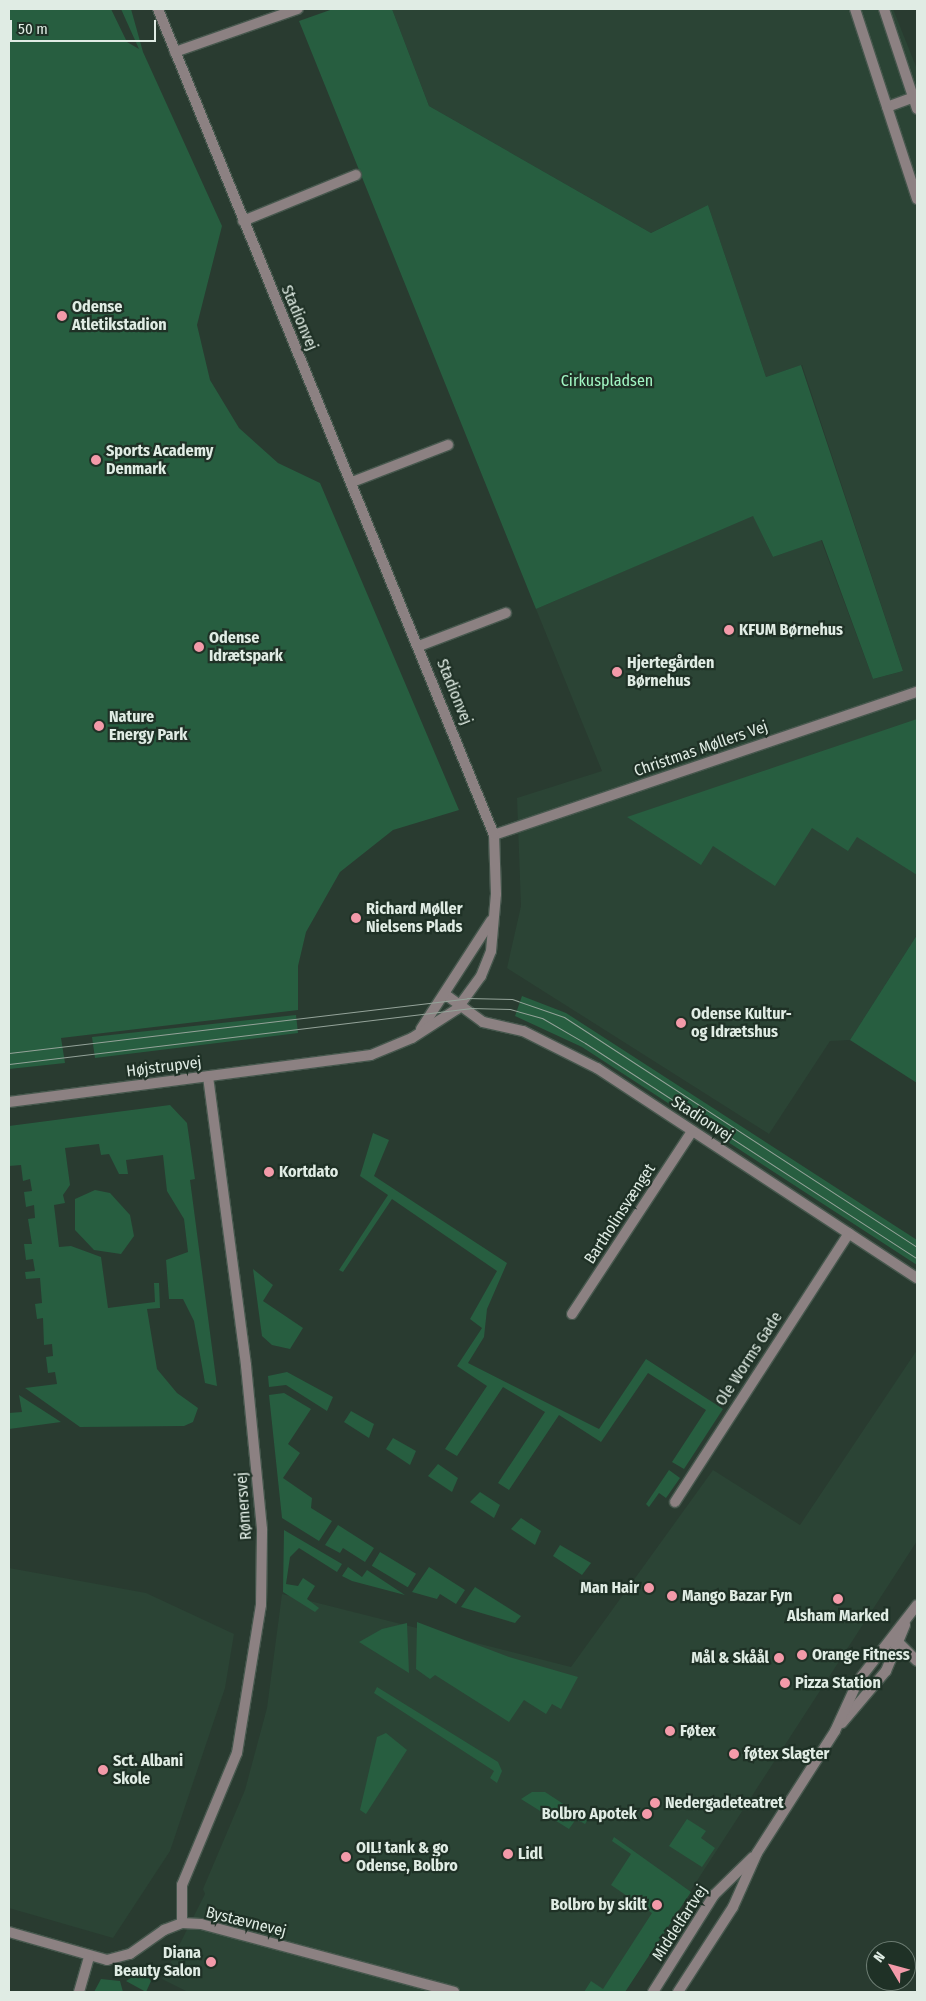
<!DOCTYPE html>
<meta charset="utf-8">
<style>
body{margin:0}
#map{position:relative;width:926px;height:2001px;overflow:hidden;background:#293b30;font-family:"Fira Sans Condensed",sans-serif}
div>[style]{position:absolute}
.built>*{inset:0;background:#2b4435}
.green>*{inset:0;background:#275e40;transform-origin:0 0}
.roads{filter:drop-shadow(1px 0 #46574d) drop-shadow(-1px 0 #46574d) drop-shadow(0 1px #46574d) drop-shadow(0 -1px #46574d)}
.minor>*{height:10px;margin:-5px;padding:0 5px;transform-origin:5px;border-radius:5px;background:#8c8182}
.tertiary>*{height:10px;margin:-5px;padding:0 5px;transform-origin:5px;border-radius:5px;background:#8c8182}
.tram>*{height:1px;margin:-0.5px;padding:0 0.5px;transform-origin:0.5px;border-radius:0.5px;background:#94a399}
.dots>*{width:14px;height:14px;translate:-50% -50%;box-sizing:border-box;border:2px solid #1f3126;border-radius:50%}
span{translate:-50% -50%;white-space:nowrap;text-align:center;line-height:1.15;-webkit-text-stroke:4.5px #1f3126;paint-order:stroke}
.poi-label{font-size:16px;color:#e0ece4;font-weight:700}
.left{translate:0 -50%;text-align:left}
.right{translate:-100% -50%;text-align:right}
.street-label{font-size:16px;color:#e0ece4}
.park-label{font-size:16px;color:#a2f7c4}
.frame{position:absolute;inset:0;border:10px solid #e0ece4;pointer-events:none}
.north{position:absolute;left:866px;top:1941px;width:50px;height:50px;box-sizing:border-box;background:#1f3126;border:1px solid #6c7c72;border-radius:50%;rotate:307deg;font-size:14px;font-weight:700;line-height:20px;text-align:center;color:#e0ece4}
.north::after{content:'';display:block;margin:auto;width:18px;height:22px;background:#f39aa9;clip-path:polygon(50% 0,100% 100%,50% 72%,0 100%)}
.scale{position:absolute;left:10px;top:20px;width:146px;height:22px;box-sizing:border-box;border:2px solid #e0ece4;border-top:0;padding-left:6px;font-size:15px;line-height:18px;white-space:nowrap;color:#e0ece4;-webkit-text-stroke:4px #1f3126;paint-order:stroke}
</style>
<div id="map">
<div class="built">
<i style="clip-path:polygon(392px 9px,893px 9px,917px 69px,917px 935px,850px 1040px,830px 1041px,769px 1134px,507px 968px,521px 906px,517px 798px,602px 771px,536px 609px,753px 515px,773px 557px,821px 540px,873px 679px,903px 671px,802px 365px,766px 377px,708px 205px,651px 233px,429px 106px)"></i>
<i style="clip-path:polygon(917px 1350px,917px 1541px,625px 1992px,188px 1992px,162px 1979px,205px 1894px,203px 1889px,245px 1790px,267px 1708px,282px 1594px,571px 1667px,713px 1470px,800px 1525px)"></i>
<i style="clip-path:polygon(9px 1568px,146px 1593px,234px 1634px,225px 1688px,170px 1851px,113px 1938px,9px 1908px)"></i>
</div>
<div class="green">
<i style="clip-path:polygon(9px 9px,111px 9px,127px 42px,139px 49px,121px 9px,131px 9px,143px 52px,222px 226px,197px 325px,210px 380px,239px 428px,278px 463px,320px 483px,459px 810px,393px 830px,340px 872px,306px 932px,298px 966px,298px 1010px,61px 1038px,65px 1063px,9px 1069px)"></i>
<i style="clip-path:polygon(333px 9px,392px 9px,429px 106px,651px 233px,708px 205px,766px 377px,801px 365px,903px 671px,873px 679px,822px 540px,773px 557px,753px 516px,536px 609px,299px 21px)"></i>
<i style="clip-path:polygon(917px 719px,917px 875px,857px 837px,848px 851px,812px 828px,775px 886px,713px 846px,701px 865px,627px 817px)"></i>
<i style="clip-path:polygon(917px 935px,917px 1083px,850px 1040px)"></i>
<i style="clip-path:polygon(522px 996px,566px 1013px,917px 1240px,917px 1265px,582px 1047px,515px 1016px)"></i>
<i style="clip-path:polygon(296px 1015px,298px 1033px,95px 1058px,92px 1037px)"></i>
<i style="clip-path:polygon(170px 1105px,187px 1123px,195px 1179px,190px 1180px,217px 1386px,205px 1383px,194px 1321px,183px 1299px,169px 1299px,166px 1260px,188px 1252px,184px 1219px,167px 1191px,163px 1155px,126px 1160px,128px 1174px,119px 1174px,109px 1154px,101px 1155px,99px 1144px,65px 1148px,70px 1185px,63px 1195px,65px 1203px,54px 1205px,59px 1247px,71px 1246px,101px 1257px,108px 1308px,155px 1302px,154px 1283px,159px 1283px,160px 1308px,147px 1309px,157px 1369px,177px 1393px,198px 1408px,193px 1422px,184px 1426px,80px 1427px,25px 1388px,57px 1384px,55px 1372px,48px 1373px,46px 1357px,53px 1356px,52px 1344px,44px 1345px,43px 1318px,37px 1319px,35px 1304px,42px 1303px,40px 1278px,26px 1279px,25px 1272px,35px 1271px,33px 1259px,26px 1260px,24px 1244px,32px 1244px,28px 1219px,35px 1218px,34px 1205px,26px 1207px,24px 1192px,32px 1191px,30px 1179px,23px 1181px,21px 1165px,9px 1166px,9px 1126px)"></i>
<i style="clip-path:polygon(373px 1133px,389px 1140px,374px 1176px,507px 1263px,487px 1309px,484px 1337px,468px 1363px,599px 1429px,646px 1359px,723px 1409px,684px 1469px,672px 1462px,706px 1410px,648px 1373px,601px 1442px,559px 1415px,509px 1490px,498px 1483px,545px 1412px,503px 1387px,457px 1456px,445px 1449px,487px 1386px,457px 1366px,482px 1328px,470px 1319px,497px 1271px,392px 1199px,343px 1272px,339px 1270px,388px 1195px,360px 1176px)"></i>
<i style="clip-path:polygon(95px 1190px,110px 1193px,130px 1215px,134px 1236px,121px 1254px,94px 1250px,75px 1230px,75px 1199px)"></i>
<i style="clip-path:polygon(253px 1269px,273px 1285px,263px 1301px,303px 1328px,290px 1349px,272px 1345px,262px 1336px)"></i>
<i style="clip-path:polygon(287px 1372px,333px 1397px,327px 1411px,286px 1385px,269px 1387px,268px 1376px)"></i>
<i style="clip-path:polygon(284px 1393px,311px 1409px,288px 1444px,300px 1453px,283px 1478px,312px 1498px,311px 1508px,332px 1521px,319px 1541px,282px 1518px,269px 1395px)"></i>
<i style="clip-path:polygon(19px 1395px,61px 1422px,9px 1429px,9px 1413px,22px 1412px)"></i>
<i style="clip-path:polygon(351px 1411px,374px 1424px,369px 1438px,344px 1422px)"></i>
<i style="clip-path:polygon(393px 1438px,416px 1451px,410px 1465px,386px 1449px)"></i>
<i style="clip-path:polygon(438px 1464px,458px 1478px,452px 1492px,428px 1476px)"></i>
<i style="clip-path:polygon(669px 1470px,680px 1478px,666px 1498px,659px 1493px,649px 1507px,646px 1504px)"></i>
<i style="clip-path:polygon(480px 1492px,500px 1505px,494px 1518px,470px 1502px)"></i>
<i style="clip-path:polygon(521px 1518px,541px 1531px,535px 1545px,511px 1529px)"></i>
<i style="clip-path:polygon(338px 1525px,374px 1548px,365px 1562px,343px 1548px,340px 1553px,325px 1545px)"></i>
<i style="clip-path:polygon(284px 1530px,342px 1564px,337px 1572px,299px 1548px,290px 1557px,286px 1584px,298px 1586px,303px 1578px,315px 1586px,307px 1599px,319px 1608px,315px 1612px,283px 1592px)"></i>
<i style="clip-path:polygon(560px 1545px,591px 1563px,582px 1575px,553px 1556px)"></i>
<i style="left:380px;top:1552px;width:42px;height:16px;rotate:31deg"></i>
<i style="clip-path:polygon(348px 1567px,362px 1577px,367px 1570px,405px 1595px,352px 1581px,342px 1576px)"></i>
<i style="clip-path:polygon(429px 1567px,465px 1590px,456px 1604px,440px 1594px,437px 1599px,412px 1592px)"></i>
<i style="clip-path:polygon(475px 1587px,521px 1616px,515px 1623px,461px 1607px)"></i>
<i style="clip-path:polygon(417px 1622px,509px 1657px,578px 1677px,561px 1709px,552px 1704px,546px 1714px,524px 1700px,509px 1722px,435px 1675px,430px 1679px,416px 1669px)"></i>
<i style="clip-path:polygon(407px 1623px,409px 1673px,359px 1642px,382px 1629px)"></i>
<i style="clip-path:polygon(377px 1687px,498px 1762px,502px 1771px,497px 1783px,490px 1778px,494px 1771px,374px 1693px)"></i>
<i style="clip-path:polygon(386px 1733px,407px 1750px,366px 1814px,360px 1810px,377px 1737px)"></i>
<i style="clip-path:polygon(532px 1792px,545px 1792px,588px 1820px,585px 1824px,576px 1819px,569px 1829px,521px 1799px)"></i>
<i style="clip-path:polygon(687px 1819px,706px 1831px,701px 1838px,715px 1848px,702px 1867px,669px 1846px)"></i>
<i style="clip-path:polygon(614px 1837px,691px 1892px,625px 1992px,584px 1992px,591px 1981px,603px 1989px,652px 1913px,611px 1885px,631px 1854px,612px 1841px)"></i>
<i style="clip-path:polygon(143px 1971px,151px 1981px,146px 1992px,126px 1981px)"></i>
<i style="clip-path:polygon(101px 1979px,120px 1981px,123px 1992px,94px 1992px)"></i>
</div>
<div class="roads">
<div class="minor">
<i style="left:175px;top:52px;width:130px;rotate:-19.3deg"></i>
<i style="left:887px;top:107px;width:32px;rotate:-20deg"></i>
<i style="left:243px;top:221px;width:122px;rotate:-22.2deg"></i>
<i style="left:352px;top:482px;width:103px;rotate:-21.1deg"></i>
<i style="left:419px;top:646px;width:93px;rotate:-20.8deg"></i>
<i style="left:446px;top:995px;width:46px;rotate:36.1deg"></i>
<i style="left:483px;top:1022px;width:41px;rotate:12.7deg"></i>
<i style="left:523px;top:1031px;width:83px;rotate:26.6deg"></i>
<i style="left:597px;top:1068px;width:383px;rotate:33.3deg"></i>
<i style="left:572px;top:1314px;width:219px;rotate:-56.7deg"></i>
<i style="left:675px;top:1502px;width:320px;rotate:-57.1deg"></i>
<i style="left:893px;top:1637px;width:34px;rotate:45deg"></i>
<i style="left:182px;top:1923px;width:38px;rotate:-90deg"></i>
<i style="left:182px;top:1885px;width:143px;rotate:-67.4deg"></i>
<i style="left:237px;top:1753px;width:150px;rotate:-80.8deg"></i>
<i style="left:261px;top:1605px;width:76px;rotate:-89.2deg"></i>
<i style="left:262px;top:1529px;width:165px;rotate:-95.6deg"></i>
<i style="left:246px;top:1365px;width:291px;rotate:-97.5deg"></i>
<i style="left:9px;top:1932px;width:102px;rotate:15.9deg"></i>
<i style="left:107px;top:1960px;width:24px;rotate:-15deg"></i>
<i style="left:130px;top:1954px;width:42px;rotate:-35.2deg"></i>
<i style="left:164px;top:1930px;width:19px;rotate:-21deg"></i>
<i style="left:182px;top:1923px;width:19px;rotate:3deg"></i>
<i style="left:201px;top:1924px;width:262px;rotate:15deg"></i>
<i style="left:79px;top:1992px;width:36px;rotate:-74deg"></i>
</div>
<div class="tertiary">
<i style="left:855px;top:9px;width:200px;rotate:71.9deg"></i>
<i style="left:884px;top:9px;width:105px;rotate:71.7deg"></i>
<i style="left:494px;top:835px;width:447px;rotate:-18.7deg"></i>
<i style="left:421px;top:1029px;width:129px;rotate:-57.1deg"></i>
<i style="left:9px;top:1102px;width:365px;rotate:-7.4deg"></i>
<i style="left:371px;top:1055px;width:44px;rotate:-22.5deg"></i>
<i style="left:412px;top:1038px;width:54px;rotate:-32.8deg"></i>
<i style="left:457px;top:1009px;width:41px;rotate:-54deg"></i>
<i style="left:481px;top:976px;width:27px;rotate:-68deg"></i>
<i style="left:491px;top:951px;width:57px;rotate:-85deg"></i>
<i style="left:496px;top:894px;width:59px;rotate:-91.9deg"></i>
<i style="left:494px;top:835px;width:892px;rotate:-112.14deg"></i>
<i style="left:842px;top:1723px;width:68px;rotate:-49.8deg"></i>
<i style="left:886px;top:1671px;width:50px;rotate:-67.6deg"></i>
<i style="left:653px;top:1992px;width:115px;rotate:-57.8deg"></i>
<i style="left:714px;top:1895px;width:54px;rotate:-44.3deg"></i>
<i style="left:678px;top:1992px;width:101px;rotate:-57.1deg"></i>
<i style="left:733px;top:1907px;width:59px;rotate:-66deg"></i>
<i style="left:757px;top:1853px;width:145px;rotate:-57.4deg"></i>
<i style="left:835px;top:1731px;width:55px;rotate:-65.3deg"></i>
<i style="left:858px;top:1681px;width:96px;rotate:-52.2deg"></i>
</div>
</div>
<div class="tram">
<i style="left:9px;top:1053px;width:461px;rotate:-6.8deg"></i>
<i style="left:467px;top:998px;width:45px;rotate:1.3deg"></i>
<i style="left:512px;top:999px;width:55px;rotate:19.1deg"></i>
<i style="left:564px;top:1017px;width:421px;rotate:33.1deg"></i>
<i style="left:9px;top:1064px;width:464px;rotate:-6.9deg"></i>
<i style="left:470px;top:1008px;width:40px;rotate:1.4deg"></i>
<i style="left:510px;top:1009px;width:33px;rotate:16deg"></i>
<i style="left:542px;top:1018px;width:50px;rotate:30.2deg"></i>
<i style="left:585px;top:1043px;width:396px;rotate:33deg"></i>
</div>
<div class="dots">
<i style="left:62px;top:316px;background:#f39aa9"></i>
<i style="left:96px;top:460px;background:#f39aa9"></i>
<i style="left:729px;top:630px;background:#f39aa9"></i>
<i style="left:199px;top:647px;background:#f39aa9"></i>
<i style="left:617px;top:672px;background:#f39aa9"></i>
<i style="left:99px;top:726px;background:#f39aa9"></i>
<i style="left:356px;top:918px;background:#f39aa9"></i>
<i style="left:681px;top:1023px;background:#f39aa9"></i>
<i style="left:269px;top:1172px;background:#f39aa9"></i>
<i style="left:649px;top:1588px;background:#f39aa9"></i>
<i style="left:672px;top:1596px;background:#f39aa9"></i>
<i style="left:838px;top:1599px;background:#f39aa9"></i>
<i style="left:802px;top:1655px;background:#f39aa9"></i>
<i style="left:779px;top:1658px;background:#f39aa9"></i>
<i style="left:785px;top:1683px;background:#f39aa9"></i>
<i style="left:670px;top:1731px;background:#f39aa9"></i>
<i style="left:734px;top:1754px;background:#f39aa9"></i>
<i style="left:103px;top:1770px;background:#f39aa9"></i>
<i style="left:655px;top:1803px;background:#f39aa9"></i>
<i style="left:647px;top:1814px;background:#f39aa9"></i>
<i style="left:508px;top:1854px;background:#f39aa9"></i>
<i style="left:346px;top:1857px;background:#f39aa9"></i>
<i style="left:657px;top:1905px;background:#f39aa9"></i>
<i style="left:211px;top:1962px;background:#f39aa9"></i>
</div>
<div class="poi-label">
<span class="left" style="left:72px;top:316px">Odense<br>Atletikstadion</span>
<span class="left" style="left:106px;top:460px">Sports Academy<br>Denmark</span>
<span class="left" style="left:739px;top:630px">KFUM Børnehus</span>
<span class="left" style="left:209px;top:647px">Odense<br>Idrætspark</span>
<span class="left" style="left:627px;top:672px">Hjertegården<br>Børnehus</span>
<span class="left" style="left:109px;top:726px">Nature<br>Energy Park</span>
<span class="left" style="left:366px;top:918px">Richard Møller<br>Nielsens Plads</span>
<span class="left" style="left:691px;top:1023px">Odense Kultur-<br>og Idrætshus</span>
<span class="left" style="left:279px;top:1172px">Kortdato</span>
<span class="right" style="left:639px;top:1588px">Man Hair</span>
<span class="left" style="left:682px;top:1596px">Mango Bazar Fyn</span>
<span style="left:838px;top:1616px">Alsham Marked</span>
<span class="left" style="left:812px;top:1655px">Orange Fitness</span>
<span class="right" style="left:769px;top:1658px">Mål &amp; Skåål</span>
<span class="left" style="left:795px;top:1683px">Pizza Station</span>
<span class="left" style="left:680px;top:1731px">Føtex</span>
<span class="left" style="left:744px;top:1754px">føtex Slagter</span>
<span class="left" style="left:113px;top:1770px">Sct. Albani<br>Skole</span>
<span class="left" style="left:665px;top:1803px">Nedergadeteatret</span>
<span class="right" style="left:637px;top:1814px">Bolbro Apotek</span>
<span class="left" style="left:356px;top:1857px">OIL! tank &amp; go<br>Odense, Bolbro</span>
<span class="left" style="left:518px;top:1854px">Lidl</span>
<span class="right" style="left:647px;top:1905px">Bolbro by skilt</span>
<span class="right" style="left:201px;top:1962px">Diana<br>Beauty Salon</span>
</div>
<div class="street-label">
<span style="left:299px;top:318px;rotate:67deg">Stadionvej</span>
<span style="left:454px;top:692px;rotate:68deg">Stadionvej</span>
<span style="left:701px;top:749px;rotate:-19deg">Christmas Møllers Vej</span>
<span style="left:164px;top:1067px;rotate:-7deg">Højstrupvej</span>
<span style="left:702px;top:1119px;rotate:33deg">Stadionvej</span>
<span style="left:620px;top:1214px;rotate:-57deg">Bartholinsvænget</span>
<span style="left:749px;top:1359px;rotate:-57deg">Ole Worms Gade</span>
<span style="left:244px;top:1506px;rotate:-94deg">Rømersvej</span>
<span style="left:246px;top:1922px;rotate:14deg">Bystævnevej</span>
<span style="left:680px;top:1923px;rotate:-57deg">Middelfartvej</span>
</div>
<div class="park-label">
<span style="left:607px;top:381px">Cirkuspladsen</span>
</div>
<div class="frame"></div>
<div class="north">N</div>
<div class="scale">50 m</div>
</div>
